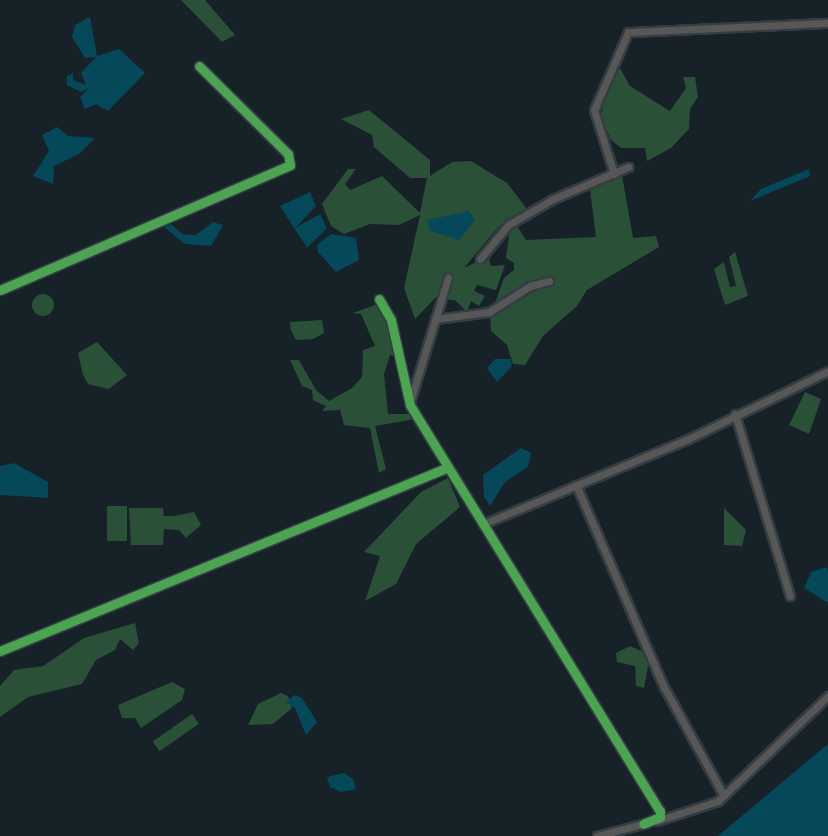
<!DOCTYPE html>
<style>
body{margin:0}
#map{position:relative;width:828px;height:836px;overflow:hidden;background:#162128;font-family:Poppins,sans-serif}
div>[style]{position:absolute}
.forest>*{inset:0;background:#2a5037;transform-origin:0 0}
.round{border-radius:50%}
.water>*{inset:0;background:#05485a}
.roads{filter:drop-shadow(2px 0 #343d43) drop-shadow(-2px 0 #343d43) drop-shadow(0 2px #343d43) drop-shadow(0 -2px #343d43)}
.minor>*{height:7px;margin:-3.5px;padding:0 3.5px;transform-origin:3.5px;border-radius:3.5px;background:#585757}
.cycleway>*{height:9px;margin:-4.5px;padding:0 4.5px;transform-origin:4.5px;border-radius:4.5px;background:#4ca352}
span{translate:-50% -50%;white-space:nowrap;text-align:center;line-height:1.15;-webkit-text-stroke:4.5px #0e2230;paint-order:stroke}
</style>
<div id="map">
<div class="forest">
<i style="clip-path:polygon(181px 0,205px 0,235px 35px,222px 42px)"></i>
<i style="clip-path:polygon(620px 68px,630px 86px,670px 111px,686px 88px,683px 77px,695px 77px,698px 97px,690px 109px,689px 129px,671px 148px,647px 161px,645px 148px,621px 148px,611px 140px,600px 115px,603px 110px,597px 106px)"></i>
<i style="clip-path:polygon(369px 110px,430px 160px,430px 176px,452px 162px,471px 161px,507px 183px,527px 209px,500px 225px,464px 268px,488px 256px,491px 266px,505px 265px,496px 290px,477px 285px,474px 291px,485px 296px,479px 306px,471px 301px,467px 312px,455px 300px,441px 299px,444px 289px,415px 319px,404px 288px,420px 215px,399px 225px,370px 224px,344px 234px,331px 226px,322px 204px,348px 169px,356px 169px,345px 184px,350px 190px,382px 176px,420px 213px,427px 178px,410px 178px,374px 147px,372px 135px,341px 119px)"></i>
<i style="clip-path:polygon(622px 175px,633px 238px,656px 236px,659px 247px,587px 290px,577px 306px,543px 336px,525px 365px,513px 364px,507px 345px,491px 331px,490px 317px,504px 278px,514px 270px,514px 263px,506px 258px,510px 228px,517px 226px,526px 240px,596px 237px,590px 190px)"></i>
<i style="clip-path:polygon(735px 252px,748px 296px,725px 305px,714px 269px,724px 262px,730px 287px,736px 286px,729px 257px)"></i>
<i class="round" style="left:32px;top:294px;width:22px;height:22px"></i>
<i style="clip-path:polygon(378px 304px,391px 324px,397px 357px,390px 355px,384px 374px,388px 414px,412px 414px,415px 419px,375px 426px,386px 469px,379px 473px,370px 428px,344px 425px,340px 410px,322px 411px,326px 406px,313px 400px,312px 390px,302px 386px,290px 360px,299px 360px,316px 390px,329px 401px,352px 388px,362px 377px,363px 350px,375px 346px,361px 314px,353px 313px)"></i>
<i style="clip-path:polygon(322px 320px,324px 333px,313px 339px,296px 340px,291px 330px,290px 322px)"></i>
<i style="clip-path:polygon(97px 342px,127px 375px,109px 389px,88px 384px,83px 375px,78px 353px)"></i>
<i style="clip-path:polygon(805px 392px,821px 399px,809px 434px,789px 425px)"></i>
<i style="clip-path:polygon(448px 478px,460px 507px,416px 544px,396px 584px,365px 601px,380px 556px,364px 552px,421px 492px)"></i>
<i style="left:127px;top:506px;width:35px;height:20px;rotate:90deg"></i>
<i style="clip-path:polygon(129px 508px,163px 508px,164px 516px,174px 516px,194px 512px,201px 525px,186px 538px,179px 530px,164px 529px,163px 545px,131px 545px)"></i>
<i style="clip-path:polygon(724px 508px,746px 530px,742px 546px,724px 545px)"></i>
<i style="clip-path:polygon(135px 623px,139px 643px,133px 650px,120px 639px,115px 650px,96px 660px,82px 684px,28px 697px,0 717px,0 686px,14px 670px,43px 666px,84px 638px)"></i>
<i style="clip-path:polygon(630px 646px,650px 655px,644px 688px,636px 686px,635px 666px,617px 662px,616px 653px)"></i>
<i style="clip-path:polygon(172px 682px,185px 689px,182px 700px,141px 728px,135px 718px,122px 718px,118px 705px)"></i>
<i style="clip-path:polygon(281px 693px,288px 696px,292px 708px,273px 724px,248px 725px,258px 704px)"></i>
<i style="left:192px;top:714px;width:12px;height:48px;rotate:55deg"></i>
</div>
<div class="water">
<i style="clip-path:polygon(90px 17px,97px 56px,119px 49px,145px 73px,108px 111px,96px 104px,85px 109px,80px 97px,90px 87px,81px 92px,67px 85px,67px 76px,73px 73px,73px 80px,86px 85px,81px 73px,96px 57px,85px 58px,72px 37px,75px 25px)"></i>
<i style="clip-path:polygon(57px 127px,68px 136px,95px 138px,79px 154px,54px 166px,53px 184px,33px 176px,49px 151px,42px 135px)"></i>
<i style="clip-path:polygon(809px 169px,810px 176px,750px 201px,761px 189px)"></i>
<i style="clip-path:polygon(310px 192px,316px 206px,295px 228px,320px 214px,327px 228px,307px 248px,280px 206px)"></i>
<i style="clip-path:polygon(469px 211px,475px 220px,459px 240px,430px 231px,427px 220px)"></i>
<i style="clip-path:polygon(213px 222px,223px 225px,211px 246px,185px 244px,164px 227px,171px 224px,182px 234px,196px 235px)"></i>
<i style="clip-path:polygon(331px 234px,356px 238px,359px 260px,336px 272px,318px 252px,317px 245px)"></i>
<i style="clip-path:polygon(495px 359px,511px 359px,512px 366px,497px 382px,487px 368px)"></i>
<i style="clip-path:polygon(521px 448px,531px 453px,528px 467px,505px 482px,490px 506px,484px 497px,483px 475px)"></i>
<i style="clip-path:polygon(14px 463px,48px 482px,48px 498px,0 495px,0 466px)"></i>
<i style="clip-path:polygon(827px 567px,828px 572px,828px 603px,804px 588px,811px 572px)"></i>
<i style="clip-path:polygon(295px 695px,302px 698px,317px 722px,306px 735px,295px 708px,285px 702px)"></i>
<i style="clip-path:polygon(828px 744px,828px 836px,718px 836px)"></i>
<i style="clip-path:polygon(344px 773px,353px 779px,356px 789px,341px 792px,330px 787px,327px 777px)"></i>
</div>
<div class="roads">
<div class="minor">
<i style="left:614px;top:174px;width:67px;rotate:-107.4deg"></i>
<i style="left:594px;top:110px;width:85px;rotate:-66.4deg"></i>
<i style="left:628px;top:32px;width:200px;rotate:-2.6deg"></i>
<i style="left:480px;top:259px;width:44px;rotate:-50.5deg"></i>
<i style="left:508px;top:225px;width:52px;rotate:-30deg"></i>
<i style="left:553px;top:199px;width:82px;rotate:-23.1deg"></i>
<i style="left:0;top:290px;width:316px;rotate:-23.3deg"></i>
<i style="left:290px;top:165px;width:11px;rotate:-100deg"></i>
<i style="left:288px;top:154px;width:125px;rotate:-135.3deg"></i>
<i style="left:379px;top:299px;width:24px;rotate:60deg"></i>
<i style="left:391px;top:320px;width:87px;rotate:77.4deg"></i>
<i style="left:410px;top:405px;width:477px;rotate:58.4deg"></i>
<i style="left:660px;top:811px;width:6px;rotate:90deg"></i>
<i style="left:660px;top:817px;width:18px;rotate:158deg"></i>
<i style="left:435px;top:319px;width:54px;rotate:-7.4deg"></i>
<i style="left:489px;top:312px;width:49px;rotate:-32.4deg"></i>
<i style="left:530px;top:286px;width:20px;rotate:-15deg"></i>
<i style="left:410px;top:402px;width:130px;rotate:-73deg"></i>
<i style="left:735px;top:414px;width:190px;rotate:73.2deg"></i>
<i style="left:576px;top:485px;width:220px;rotate:66.5deg"></i>
<i style="left:664px;top:687px;width:124px;rotate:61.2deg"></i>
<i style="left:483px;top:524px;width:222px;rotate:-22.5deg"></i>
<i style="left:688px;top:439px;width:156px;rotate:-25.9deg"></i>
<i style="left:0;top:651px;width:483px;rotate:-22.3deg"></i>
<i style="left:657px;top:821px;width:64px;rotate:-18.2deg"></i>
<i style="left:718px;top:801px;width:152px;rotate:-43.7deg"></i>
<i style="left:597px;top:836px;width:51px;rotate:-14.9deg"></i>
</div>
</div>
<div class="cycleway">
<i style="left:0;top:290px;width:316px;rotate:-23.3deg"></i>
<i style="left:290px;top:165px;width:11px;rotate:-100deg"></i>
<i style="left:288px;top:154px;width:125px;rotate:-135.3deg"></i>
<i style="left:379px;top:299px;width:24px;rotate:60deg"></i>
<i style="left:391px;top:320px;width:87px;rotate:77.4deg"></i>
<i style="left:410px;top:405px;width:477px;rotate:58.4deg"></i>
<i style="left:660px;top:811px;width:6px;rotate:90deg"></i>
<i style="left:660px;top:817px;width:18px;rotate:158deg"></i>
<i style="left:0;top:651px;width:483px;rotate:-22.3deg"></i>
</div>
</div>
